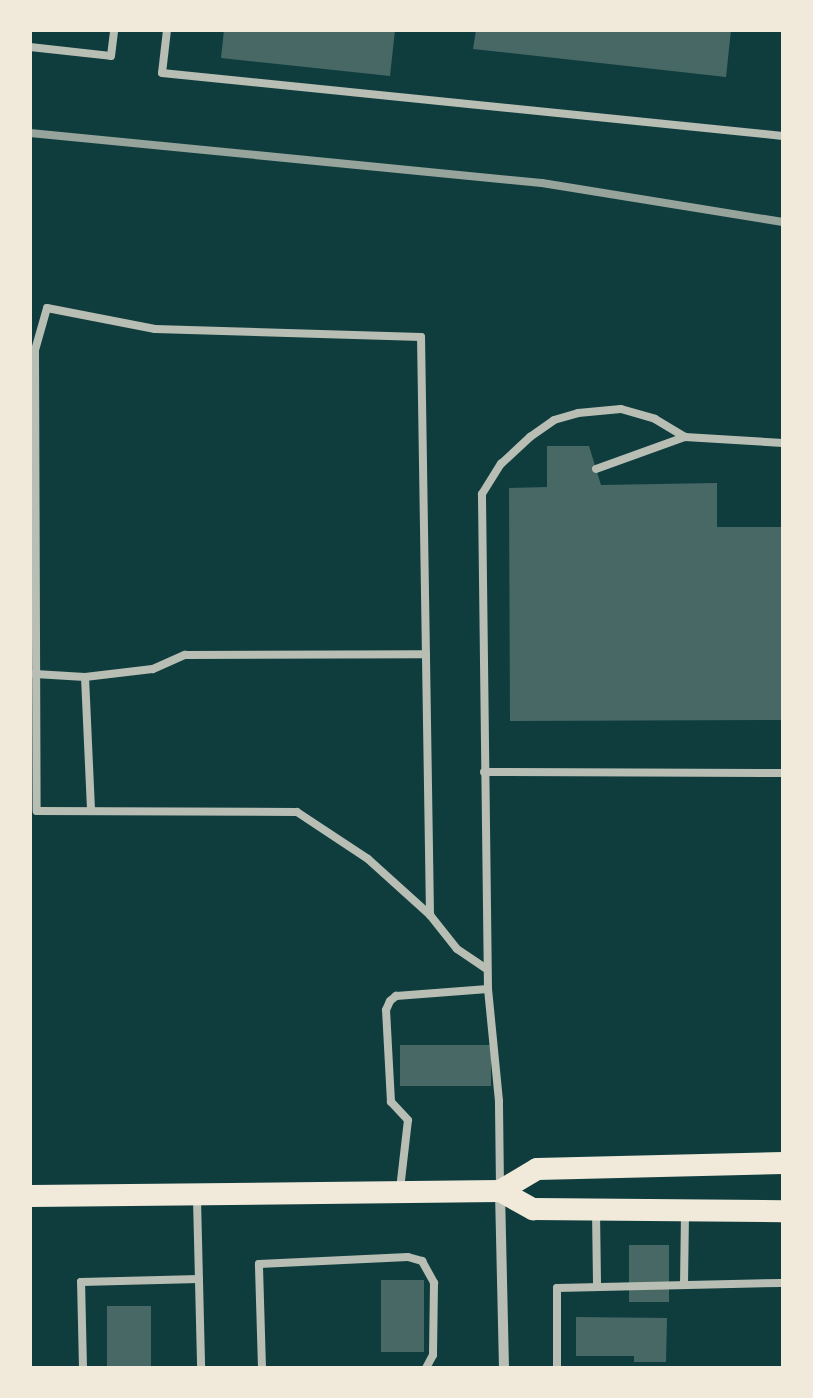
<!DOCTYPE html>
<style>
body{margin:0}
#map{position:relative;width:813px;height:1398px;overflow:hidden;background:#0f3d3e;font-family:"Roboto Condensed",sans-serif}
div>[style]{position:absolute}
.building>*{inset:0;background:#486865;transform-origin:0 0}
.service>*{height:8px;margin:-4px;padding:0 4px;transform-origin:4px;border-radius:4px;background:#b8beb3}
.minor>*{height:10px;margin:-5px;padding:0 5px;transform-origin:5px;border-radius:5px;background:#b8beb3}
.primary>*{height:22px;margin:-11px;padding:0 11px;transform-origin:11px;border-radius:11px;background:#f1e9da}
.rail>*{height:8px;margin:-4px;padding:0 4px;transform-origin:4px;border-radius:4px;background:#97a49c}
span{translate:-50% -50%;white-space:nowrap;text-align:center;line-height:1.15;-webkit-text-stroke:8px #f1e9da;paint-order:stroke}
.frame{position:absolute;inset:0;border:32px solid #f1e9da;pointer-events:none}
</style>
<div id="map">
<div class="building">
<i style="clip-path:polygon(224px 30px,395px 30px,390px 76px,221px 58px)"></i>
<i style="clip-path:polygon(476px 30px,731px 30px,726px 77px,473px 49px)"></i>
<i style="clip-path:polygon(547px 446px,589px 446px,601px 485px,717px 483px,717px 527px,783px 527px,783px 720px,510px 721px,509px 488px,547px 487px)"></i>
<i style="left:400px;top:1045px;width:91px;height:41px"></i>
<i style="left:669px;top:1245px;width:57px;height:40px;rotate:90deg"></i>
<i style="left:381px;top:1280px;width:43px;height:72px"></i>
<i style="left:107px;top:1306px;width:44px;height:62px"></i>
<i style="clip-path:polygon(576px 1317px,667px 1318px,666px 1362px,634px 1362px,634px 1356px,576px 1356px)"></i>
</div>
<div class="service">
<i style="left:167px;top:30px;width:43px;rotate:96.6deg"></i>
<i style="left:162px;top:73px;width:624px;rotate:5.79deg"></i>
<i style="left:30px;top:47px;width:81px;rotate:6.3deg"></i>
<i style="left:111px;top:56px;width:26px;rotate:-83deg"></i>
<i style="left:596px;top:469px;width:95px;rotate:-19.8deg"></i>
<i style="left:35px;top:674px;width:50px;rotate:3.4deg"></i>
<i style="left:85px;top:677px;width:68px;rotate:-6.7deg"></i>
<i style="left:153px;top:669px;width:35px;rotate:-24deg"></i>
<i style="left:185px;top:655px;width:241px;rotate:-0.2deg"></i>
<i style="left:85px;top:677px;width:132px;rotate:87.4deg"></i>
<i style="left:484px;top:772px;width:299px;rotate:0.2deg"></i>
<i style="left:430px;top:915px;width:578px;rotate:-90.89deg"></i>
<i style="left:421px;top:337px;width:266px;rotate:-178.3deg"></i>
<i style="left:155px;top:329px;width:110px;rotate:-169deg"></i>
<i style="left:47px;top:308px;width:44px;rotate:105.9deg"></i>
<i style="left:35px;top:350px;width:461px;rotate:89.8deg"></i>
<i style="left:37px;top:811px;width:260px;rotate:0.2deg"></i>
<i style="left:297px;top:812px;width:85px;rotate:33.5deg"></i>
<i style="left:368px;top:859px;width:84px;rotate:42.1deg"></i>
<i style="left:430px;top:915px;width:43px;rotate:51.5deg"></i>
<i style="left:457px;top:949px;width:36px;rotate:34deg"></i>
<i style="left:500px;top:1187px;width:86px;rotate:-90.7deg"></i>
<i style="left:499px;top:1101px;width:113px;rotate:-95.6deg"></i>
<i style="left:488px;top:989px;width:495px;rotate:-90.7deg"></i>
<i style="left:482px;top:494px;width:36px;rotate:-58deg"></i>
<i style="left:501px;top:464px;width:40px;rotate:-43deg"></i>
<i style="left:530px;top:437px;width:29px;rotate:-35deg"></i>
<i style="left:554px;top:420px;width:25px;rotate:-16deg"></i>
<i style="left:578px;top:413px;width:43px;rotate:-5.3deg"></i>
<i style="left:621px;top:409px;width:35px;rotate:16deg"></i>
<i style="left:655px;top:419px;width:35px;rotate:31deg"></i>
<i style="left:685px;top:437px;width:98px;rotate:3.5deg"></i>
<i style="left:400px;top:1189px;width:69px;rotate:-83.4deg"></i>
<i style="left:408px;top:1120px;width:25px;rotate:-133deg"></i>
<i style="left:391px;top:1102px;width:92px;rotate:-93.1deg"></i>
<i style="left:386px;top:1010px;width:10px;rotate:-66deg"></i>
<i style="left:390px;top:1001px;width:8px;rotate:-40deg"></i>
<i style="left:396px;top:996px;width:92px;rotate:-4.4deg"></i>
<i style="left:197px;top:1199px;width:169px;rotate:88.6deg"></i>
<i style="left:596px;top:1211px;width:76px;rotate:89.2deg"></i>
<i style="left:684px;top:1285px;width:71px;rotate:-89.2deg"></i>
<i style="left:83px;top:1368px;width:86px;rotate:-91.3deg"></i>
<i style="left:81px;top:1282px;width:118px;rotate:-1.5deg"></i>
<i style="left:262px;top:1368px;width:104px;rotate:-91.7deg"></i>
<i style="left:259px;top:1264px;width:149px;rotate:-2.7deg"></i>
<i style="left:408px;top:1257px;width:15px;rotate:16deg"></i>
<i style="left:422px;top:1261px;width:25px;rotate:61deg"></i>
<i style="left:434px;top:1283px;width:72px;rotate:90.8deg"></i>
<i style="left:433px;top:1355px;width:15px;rotate:118deg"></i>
<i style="left:557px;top:1368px;width:80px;rotate:-90deg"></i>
<i style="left:557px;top:1288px;width:224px;rotate:-1.3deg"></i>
</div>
<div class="minor">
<i style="left:500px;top:1192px;width:176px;rotate:88.7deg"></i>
</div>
<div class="primary">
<i style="left:500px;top:1191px;width:43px;rotate:-30.7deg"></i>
<i style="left:537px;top:1169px;width:246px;rotate:-1.4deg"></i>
<i style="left:30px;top:1196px;width:470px;rotate:-0.6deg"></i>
<i style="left:500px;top:1191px;width:38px;rotate:29deg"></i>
<i style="left:533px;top:1209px;width:250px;rotate:0.5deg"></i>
</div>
<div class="rail">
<i style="left:30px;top:133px;width:514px;rotate:5.58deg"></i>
<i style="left:542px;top:183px;width:244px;rotate:9.2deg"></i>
</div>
<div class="frame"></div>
</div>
